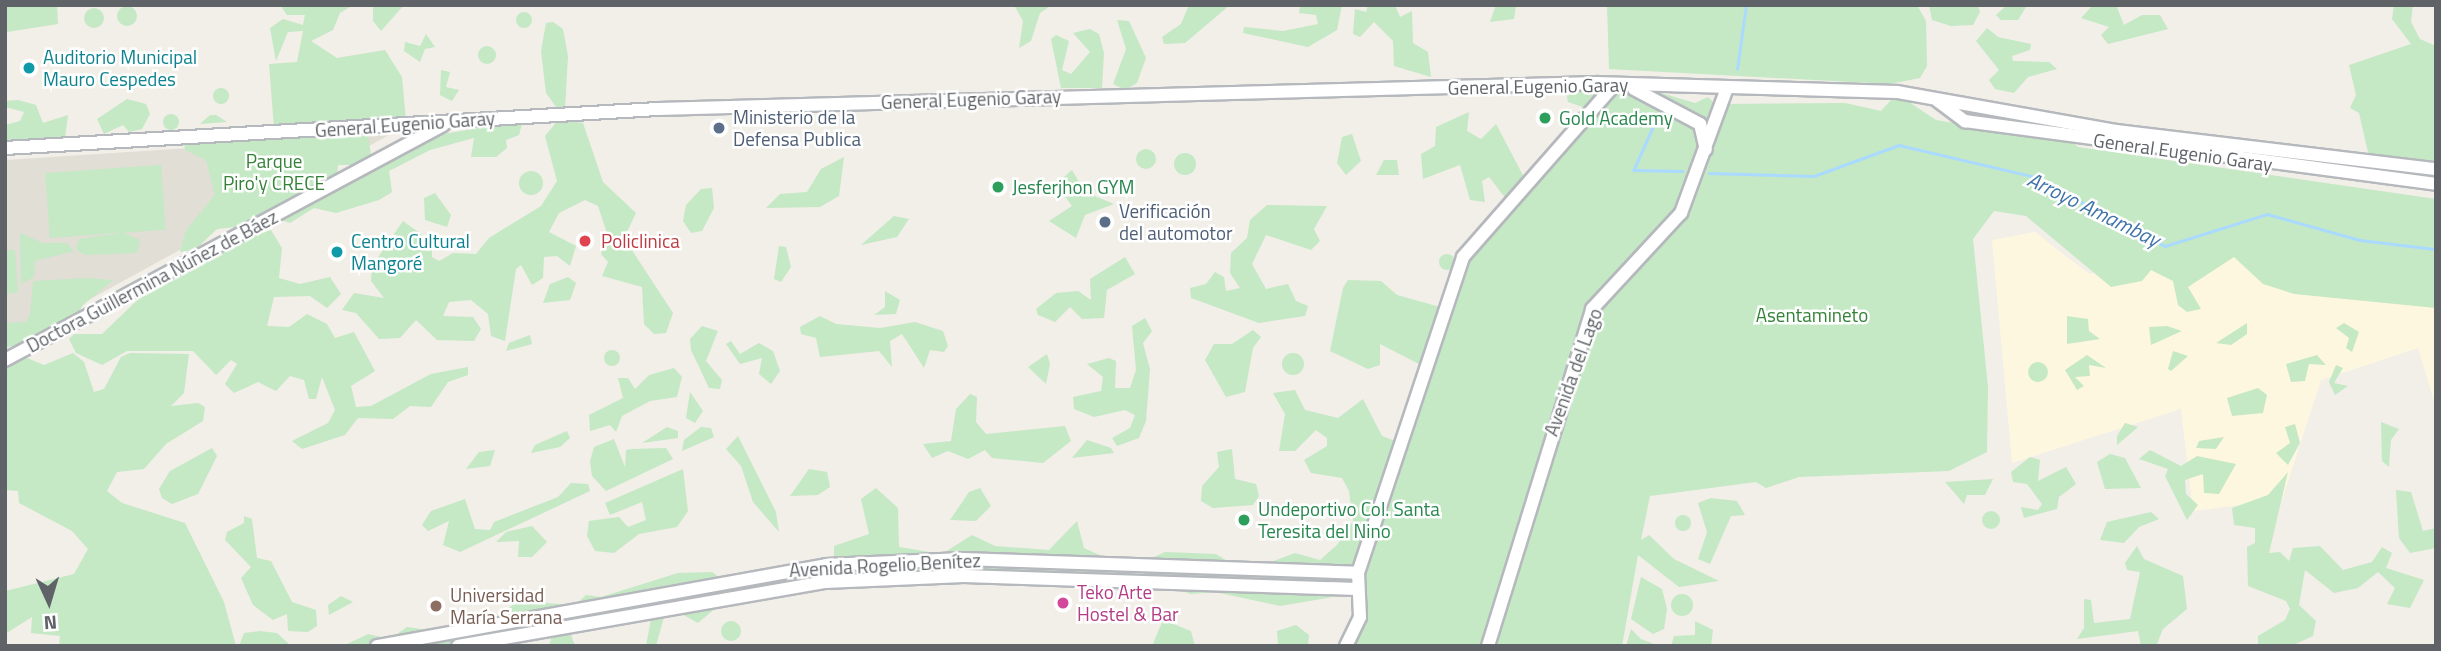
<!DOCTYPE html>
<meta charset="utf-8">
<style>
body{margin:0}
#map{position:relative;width:2441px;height:651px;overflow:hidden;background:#f1efe8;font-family:"Titillium Web",sans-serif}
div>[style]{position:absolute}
.commercial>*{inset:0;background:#fef7e0}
.education>*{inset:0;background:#e1ded6}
.green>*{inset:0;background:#c5e8c5;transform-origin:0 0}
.round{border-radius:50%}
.stream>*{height:2.5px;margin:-1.25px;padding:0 1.25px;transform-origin:1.25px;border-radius:1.25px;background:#aadaff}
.roads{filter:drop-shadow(2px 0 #b5b8bc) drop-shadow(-2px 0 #b5b8bc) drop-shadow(0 2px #b5b8bc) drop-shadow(0 -2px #b5b8bc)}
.minor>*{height:12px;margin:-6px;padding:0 6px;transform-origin:6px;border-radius:6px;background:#fff}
.dots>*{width:19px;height:19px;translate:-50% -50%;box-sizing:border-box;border:4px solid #fff;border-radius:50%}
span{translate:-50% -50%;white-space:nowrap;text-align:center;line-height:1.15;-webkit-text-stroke:5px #fff;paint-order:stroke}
.culture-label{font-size:19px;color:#0d838f}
.left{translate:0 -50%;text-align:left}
.street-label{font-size:19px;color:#5f6368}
.service-label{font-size:19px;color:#4e5e75}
.leisure-label{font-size:19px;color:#27864d}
.park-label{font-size:19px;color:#348238}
.health-label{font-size:19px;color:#be3a42}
.hotel-label{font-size:19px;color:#b23c85}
.education-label{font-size:19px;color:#785e54}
.water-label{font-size:21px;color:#4174aa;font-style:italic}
.frame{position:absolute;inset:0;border:7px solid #5f6368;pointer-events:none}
.north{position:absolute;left:14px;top:567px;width:70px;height:70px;-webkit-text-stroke:5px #fff;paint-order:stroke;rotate:176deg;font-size:19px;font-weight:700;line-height:28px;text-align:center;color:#5f6368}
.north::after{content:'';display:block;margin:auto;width:24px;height:32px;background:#5f6368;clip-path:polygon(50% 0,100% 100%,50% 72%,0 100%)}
</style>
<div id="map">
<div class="commercial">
<i style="clip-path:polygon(2035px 232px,2089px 274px,2243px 244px,2436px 288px,2436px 408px,2418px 348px,2321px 380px,2282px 500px,2193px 511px,2181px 409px,2012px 463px,1992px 240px)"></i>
</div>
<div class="education">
<i style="clip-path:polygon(389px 135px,5px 346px,5px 160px)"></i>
</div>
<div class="green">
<i style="clip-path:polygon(5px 5px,57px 5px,58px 24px,7px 32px)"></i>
<i style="clip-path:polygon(280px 5px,353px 5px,340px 13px,333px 30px,311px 41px,337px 58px,385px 50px,402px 77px,406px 120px,274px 128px,269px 64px,297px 62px,303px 31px,288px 32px,276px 61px,270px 28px,283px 19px,303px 25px,305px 15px,287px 15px)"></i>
<i style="clip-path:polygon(373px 5px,404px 5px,381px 31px,373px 21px)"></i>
<i style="clip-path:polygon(1014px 5px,1052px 5px,1040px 13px,1031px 41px,1019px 48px,1023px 21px)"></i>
<i style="clip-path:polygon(1189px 5px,1230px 5px,1185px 43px,1164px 44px,1162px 37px,1181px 24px)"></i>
<i style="clip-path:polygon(1300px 5px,1342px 5px,1337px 30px,1308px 47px,1243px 33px,1244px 27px,1283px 31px,1318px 24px,1316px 15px,1299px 13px)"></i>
<i style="clip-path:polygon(1368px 5px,1395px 5px,1400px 17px,1412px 11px,1413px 43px,1428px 52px,1431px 77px,1394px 66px,1393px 41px,1374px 22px,1360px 37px,1353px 34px,1355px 9px,1366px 12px)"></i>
<i style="clip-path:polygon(1496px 5px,1516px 5px,1514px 19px,1490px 22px)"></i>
<i style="clip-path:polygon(1607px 5px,1917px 5px,1926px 21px,1927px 66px,1920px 78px,1890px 84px,1609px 69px)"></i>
<i style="clip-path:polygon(1929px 5px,1978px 5px,1980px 12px,1973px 25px,1951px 26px,1932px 20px)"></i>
<i style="clip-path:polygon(2007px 5px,2026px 5px,2026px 7px,2018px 20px,2001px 20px,1996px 15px)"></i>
<i style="clip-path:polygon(2093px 5px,2116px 5px,2124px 25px,2142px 15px,2160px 15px,2168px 29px,2108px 44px,2101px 35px,2109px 27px,2081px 18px)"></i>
<i style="clip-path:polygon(2394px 5px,2413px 5px,2411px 22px,2420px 39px,2436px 46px,2436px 188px,2385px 173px,2370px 161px,2359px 113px,2350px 108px,2356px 95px,2349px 65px,2411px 44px,2392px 19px)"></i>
<i class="round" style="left:117px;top:6px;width:20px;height:20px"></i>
<i class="round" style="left:84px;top:8px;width:20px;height:20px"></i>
<i class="round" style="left:516px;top:12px;width:16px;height:16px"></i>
<i style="clip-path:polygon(1117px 20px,1129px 21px,1146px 58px,1137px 83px,1125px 90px,1113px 84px,1126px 49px)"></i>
<i style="clip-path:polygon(553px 22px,563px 29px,568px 56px,565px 109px,559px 111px,546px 93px,541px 51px,546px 23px)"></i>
<i style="clip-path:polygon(1987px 28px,1998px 37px,2031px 44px,2030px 50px,2012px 56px,2013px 61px,2049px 62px,2057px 69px,2028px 77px,2014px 93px,1995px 89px,1989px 80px,1999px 70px,1976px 41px)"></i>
<i style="clip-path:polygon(1090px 29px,1099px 34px,1104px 53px,1102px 88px,1061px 88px,1051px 39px,1056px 35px,1069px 41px,1062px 70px,1071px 74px,1090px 52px,1073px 33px)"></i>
<i style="clip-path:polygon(426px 34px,435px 47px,425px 49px,420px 62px,404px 51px,405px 42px,420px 46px)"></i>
<i class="round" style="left:478px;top:46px;width:18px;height:18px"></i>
<i style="clip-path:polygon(441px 70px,450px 72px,446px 87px,459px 90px,452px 101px,440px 95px)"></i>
<i style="clip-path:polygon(1597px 74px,1695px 103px,1708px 97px,1715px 104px,1845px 103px,1881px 111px,1891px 100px,1906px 100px,1936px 120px,1960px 124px,1962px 111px,1985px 110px,2052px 121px,2078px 147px,2436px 199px,2436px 308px,2294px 294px,2263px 284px,2234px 257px,2188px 287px,2201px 309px,2187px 312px,2178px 305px,2173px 281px,2151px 270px,2142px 281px,2111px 287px,2026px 216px,1994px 211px,1973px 239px,1988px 387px,1987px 452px,1949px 471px,1799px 477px,1766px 488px,1756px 482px,1650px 496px,1641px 540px,1649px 535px,1674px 559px,1719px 581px,1679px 587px,1638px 555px,1622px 646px,1347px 646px,1360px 609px,1356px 593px,1280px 606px,1215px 592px,1191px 594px,1141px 578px,1152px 558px,1165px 552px,1216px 554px,1234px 565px,1261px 566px,1295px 553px,1320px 560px,1337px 545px,1353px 521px,1349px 491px,1342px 478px,1311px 473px,1304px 460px,1327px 446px,1327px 438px,1316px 430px,1295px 451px,1279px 451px,1285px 414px,1273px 393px,1295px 390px,1305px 410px,1338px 418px,1363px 399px,1382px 436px,1395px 441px,1401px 437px,1419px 364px,1380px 344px,1380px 365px,1368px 369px,1330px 351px,1343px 288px,1348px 280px,1381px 281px,1397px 295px,1440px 307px,1507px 200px,1489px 177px,1482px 181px,1485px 202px,1470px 200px,1460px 165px,1423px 179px,1421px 154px,1435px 146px,1436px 127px,1469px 112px,1467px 131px,1481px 139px,1496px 124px,1526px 181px,1535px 185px,1573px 136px,1592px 123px,1589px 109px,1568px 102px,1565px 87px)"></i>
<i class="round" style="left:213px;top:88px;width:16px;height:16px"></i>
<i style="clip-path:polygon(127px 99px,146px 104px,150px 114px,142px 129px,129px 132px,123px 125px,104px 134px,97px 119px)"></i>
<i style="clip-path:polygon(18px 100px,36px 105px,43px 123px,68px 115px,65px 138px,5px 144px,5px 125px,20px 121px,24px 112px,5px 107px,5px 101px)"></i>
<i class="round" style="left:163px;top:114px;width:16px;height:16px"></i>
<i style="clip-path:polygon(210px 115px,216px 115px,227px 122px,200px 124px)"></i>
<i style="clip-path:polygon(559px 119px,583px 123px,603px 182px,636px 213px,624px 238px,673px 313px,666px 333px,654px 334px,644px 324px,642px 287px,602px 276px,608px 262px,601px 254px,607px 233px,598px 206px,585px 200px,559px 213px,549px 232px,576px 246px,570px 266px,557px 256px,544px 257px,543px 278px,532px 285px,521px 265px,516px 269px,505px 341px,491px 336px,488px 314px,471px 300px,449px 302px,443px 316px,473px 317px,481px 329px,474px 341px,437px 340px,416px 320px,400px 338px,379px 339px,356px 313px,342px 310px,354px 293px,384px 298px,371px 281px,372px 266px,403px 221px,432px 242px,432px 257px,439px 261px,453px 253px,476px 254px,489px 238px,541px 206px,557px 181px,545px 136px)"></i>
<i style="clip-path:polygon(523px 120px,519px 135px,506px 140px,507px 148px,496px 157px,471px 157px,474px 138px,430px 150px,389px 171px,392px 192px,379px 200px,336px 213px,314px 208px,290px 223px,264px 214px,244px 226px,217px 229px,195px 250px,180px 252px,186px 230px,215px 195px,206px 160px,185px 150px,184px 143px,368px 135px,371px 155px,357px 165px,338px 165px,337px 176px,421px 138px)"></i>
<i style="clip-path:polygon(1352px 134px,1361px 161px,1346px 175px,1337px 163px,1342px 137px)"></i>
<i class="round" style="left:1136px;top:149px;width:20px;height:20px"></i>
<i class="round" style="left:1174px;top:153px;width:22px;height:22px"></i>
<i style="clip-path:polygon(844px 157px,839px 196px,820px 207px,766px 208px,780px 194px,807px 192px,821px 169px)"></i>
<i style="clip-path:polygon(1384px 160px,1397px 160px,1399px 175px,1376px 175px)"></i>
<i style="left:161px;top:165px;width:65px;height:116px;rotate:86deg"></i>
<i style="clip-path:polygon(1072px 170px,1085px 192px,1114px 204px,1085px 215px,1076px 238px,1049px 221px,1072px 206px,1056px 184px)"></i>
<i class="round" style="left:519px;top:171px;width:24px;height:24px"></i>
<i style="clip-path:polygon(712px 188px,714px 208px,702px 231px,691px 233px,683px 221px,686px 205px,701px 189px)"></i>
<i style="clip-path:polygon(435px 193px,451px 215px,447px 227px,425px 220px,424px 198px)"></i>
<i style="clip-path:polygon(1267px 205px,1327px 206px,1314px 229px,1320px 241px,1311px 250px,1266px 235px,1252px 264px,1266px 289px,1288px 284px,1296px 301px,1308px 306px,1305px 316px,1259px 323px,1191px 298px,1190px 288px,1206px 284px,1215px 272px,1224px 277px,1226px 291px,1240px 288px,1230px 273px,1231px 253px,1247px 238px,1250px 220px)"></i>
<i style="clip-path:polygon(894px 216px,909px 219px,897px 237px,861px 245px)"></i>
<i style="clip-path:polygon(271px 230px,282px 248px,279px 278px,300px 284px,330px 277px,341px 294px,327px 308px,310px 296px,274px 297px,267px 326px,289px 327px,307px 314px,327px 324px,335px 338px,354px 332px,375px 371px,351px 386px,356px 407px,371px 406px,431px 374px,468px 367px,468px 375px,448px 382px,431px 407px,410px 406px,393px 419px,358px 418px,345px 435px,302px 449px,292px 441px,328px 423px,335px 410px,322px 377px,316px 399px,309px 399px,304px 380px,290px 376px,276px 391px,258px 382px,234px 393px,225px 384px,237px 364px,231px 360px,216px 375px,193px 351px,127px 351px,102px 365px,76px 353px,69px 339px,74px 334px,102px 334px,150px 288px,240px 239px)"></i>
<i style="clip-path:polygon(20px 233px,43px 243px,67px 243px,74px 251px,35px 261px,34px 277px,21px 284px)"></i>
<i style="clip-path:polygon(124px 233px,140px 240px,137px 253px,85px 255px,76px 249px,79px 239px)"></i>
<i style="clip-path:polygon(779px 246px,786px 247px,791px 267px,781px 282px,774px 279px)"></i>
<i style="clip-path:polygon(5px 250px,15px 250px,18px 292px,5px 294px)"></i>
<i class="round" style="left:1439px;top:254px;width:16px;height:16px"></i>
<i style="clip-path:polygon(1125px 257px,1135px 274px,1107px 290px,1104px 318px,1082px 319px,1070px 307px,1055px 322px,1038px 315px,1036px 309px,1056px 293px,1078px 291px,1091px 300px,1090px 279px)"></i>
<i style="clip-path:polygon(568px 277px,576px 283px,570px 300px,543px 303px,550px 284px)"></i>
<i style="clip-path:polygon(88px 278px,113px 280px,83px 305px,66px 332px,5px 348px,5px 323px,26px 322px,30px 315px,33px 281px)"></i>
<i style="clip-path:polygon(885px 291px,900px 300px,896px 314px,874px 315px,885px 307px)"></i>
<i style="clip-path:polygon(820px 316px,836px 324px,880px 328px,915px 322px,943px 331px,948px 346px,944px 352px,930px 350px,924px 368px,902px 334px,890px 341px,892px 367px,879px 351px,820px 357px,816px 338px,801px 334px,800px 327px)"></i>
<i style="clip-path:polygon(2067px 316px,2088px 319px,2089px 331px,2100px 339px,2067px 344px)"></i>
<i style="clip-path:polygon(1145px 318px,1152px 331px,1143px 343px,1150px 369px,1146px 421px,1139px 438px,1117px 446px,1112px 438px,1130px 428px,1135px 415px,1125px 410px,1094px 417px,1074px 409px,1073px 397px,1101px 391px,1103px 377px,1087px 364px,1109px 358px,1116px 361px,1115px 388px,1130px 388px,1136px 370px,1132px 326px)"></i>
<i style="clip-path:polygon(2247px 323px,2247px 334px,2231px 345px,2216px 343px)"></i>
<i style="clip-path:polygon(2344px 323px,2359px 332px,2352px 352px,2346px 348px,2349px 338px,2336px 328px)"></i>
<i style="clip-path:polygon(702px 326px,718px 331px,706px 361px,722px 380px,720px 389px,709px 388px,691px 350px,690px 339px)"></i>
<i style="clip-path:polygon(2167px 326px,2182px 331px,2151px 345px,2149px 327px)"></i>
<i style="clip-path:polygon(1253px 330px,1261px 337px,1253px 348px,1245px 392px,1226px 397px,1205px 360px,1214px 344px,1232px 344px)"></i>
<i style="clip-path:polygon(530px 335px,532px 344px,506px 351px,509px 343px)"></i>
<i style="clip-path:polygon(731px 341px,740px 354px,759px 343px,773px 351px,780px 371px,771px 384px,759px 374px,762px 358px,740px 364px,726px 344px)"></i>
<i class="round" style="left:604px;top:350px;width:16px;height:16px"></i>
<i style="clip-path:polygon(2173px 351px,2188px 356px,2171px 371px,2168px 369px)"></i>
<i class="round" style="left:1282px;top:353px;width:22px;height:22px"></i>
<i style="clip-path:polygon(73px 353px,84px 362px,94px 392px,104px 389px,121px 357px,130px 353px,189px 354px,184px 393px,171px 406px,198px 403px,205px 407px,203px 421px,166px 444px,144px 469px,117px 472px,107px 491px,122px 503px,185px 523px,224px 602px,236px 646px,59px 646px,60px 636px,31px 633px,32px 617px,5px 634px,5px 591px,74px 574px,88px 549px,72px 531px,19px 503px,18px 491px,5px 490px,5px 368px,27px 358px,44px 365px)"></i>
<i style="clip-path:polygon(1047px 354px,1050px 364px,1046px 384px,1028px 367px)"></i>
<i style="clip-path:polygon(2087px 355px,2106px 368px,2089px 365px,2090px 376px,2075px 377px,2084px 386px,2077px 390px,2065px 370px)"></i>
<i style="clip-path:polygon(2317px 355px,2326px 365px,2309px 364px,2305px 381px,2291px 382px,2286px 364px)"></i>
<i class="round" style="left:2028px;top:362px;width:20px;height:20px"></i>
<i style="clip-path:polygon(2336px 365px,2343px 368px,2334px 383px,2348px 386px,2335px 395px,2329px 382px)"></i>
<i style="clip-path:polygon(674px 368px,682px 377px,677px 397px,650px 401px,622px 416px,616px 432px,610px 425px,590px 431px,589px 415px,623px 398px,618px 378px,628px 378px,635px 389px,649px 375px)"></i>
<i style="clip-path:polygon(2258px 388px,2267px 395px,2263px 413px,2232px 416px,2227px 398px)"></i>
<i style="clip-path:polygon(690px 392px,703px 411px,695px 423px,686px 418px)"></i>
<i style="clip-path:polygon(970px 394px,977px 397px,976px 422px,986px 434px,1065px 426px,1071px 441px,1043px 463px,992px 458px,985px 450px,968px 459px,948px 451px,932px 458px,923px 444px,951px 441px,956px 409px)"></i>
<i style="clip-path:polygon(2381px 422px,2399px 429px,2391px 440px,2389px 467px,2382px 461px)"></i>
<i style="clip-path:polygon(2125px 423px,2138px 427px,2117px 445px,2117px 436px)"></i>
<i style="clip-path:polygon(2295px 424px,2300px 443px,2288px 465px,2276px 453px,2290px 443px,2285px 427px)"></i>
<i style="clip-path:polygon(667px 427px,678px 431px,678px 438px,642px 443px)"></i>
<i style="clip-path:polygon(701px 427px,711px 428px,714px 437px,682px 451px,684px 440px)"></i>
<i style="clip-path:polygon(567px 431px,570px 438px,560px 447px,531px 453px,535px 445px)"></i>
<i style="clip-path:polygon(738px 436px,776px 512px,779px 532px,753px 502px,741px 466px,726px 449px)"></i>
<i style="clip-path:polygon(2224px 437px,2216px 449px,2196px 448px,2199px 441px)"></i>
<i style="clip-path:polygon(614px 439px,625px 467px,626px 450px,632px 449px,666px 448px,673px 459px,606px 491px,592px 476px,590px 461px,594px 447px)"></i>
<i style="clip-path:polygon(1087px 440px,1111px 448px,1114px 453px,1072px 458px)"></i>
<i style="clip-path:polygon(212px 448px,217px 456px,198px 494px,172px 504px,162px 498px,159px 489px,170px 471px)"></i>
<i style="clip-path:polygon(1232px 449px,1235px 479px,1256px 484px,1259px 496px,1253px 505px,1213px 508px,1201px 501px,1202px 486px,1219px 467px,1217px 452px)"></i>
<i style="clip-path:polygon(495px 450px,490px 466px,466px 469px,479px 452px)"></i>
<i style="clip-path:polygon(2150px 450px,2181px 466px,2197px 456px,2236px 464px,2219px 494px,2204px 493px,2203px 474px,2185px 480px,2186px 494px,2198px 505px,2187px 520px,2165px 476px,2168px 469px,2139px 459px)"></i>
<i style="clip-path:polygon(2110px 454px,2125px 458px,2141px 488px,2105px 489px,2097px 462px)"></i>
<i style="clip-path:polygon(2030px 457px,2040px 460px,2038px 481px,2066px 467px,2076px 484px,2059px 497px,2057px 509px,2024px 518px,2021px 507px,2038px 510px,2042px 504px,2027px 484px,2013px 482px,2011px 472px)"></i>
<i style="clip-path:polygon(683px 469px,688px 511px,677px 527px,639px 534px,614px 553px,595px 551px,587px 536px,589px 521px,619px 517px,628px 527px,646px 520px,642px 502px,610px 515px,605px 503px)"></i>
<i style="clip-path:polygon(809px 469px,827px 472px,830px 487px,818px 495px,790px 496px)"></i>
<i style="clip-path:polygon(2288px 472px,2269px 553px,2280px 552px,2289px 561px,2293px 548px,2320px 546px,2343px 570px,2372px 562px,2382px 547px,2392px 553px,2386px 568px,2424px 580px,2410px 608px,2387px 604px,2395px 588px,2378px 572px,2358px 588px,2334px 593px,2305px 570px,2299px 605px,2316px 621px,2313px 636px,2291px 646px,2258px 646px,2258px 636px,2285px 620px,2290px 609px,2286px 601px,2248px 586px,2247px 547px,2255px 543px,2255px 528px,2234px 525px,2232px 508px,2268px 495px)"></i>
<i style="clip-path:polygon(1993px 479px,1985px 495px,1967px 495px,1964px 504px,1945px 482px)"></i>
<i style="clip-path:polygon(571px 483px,588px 484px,590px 491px,460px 552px,443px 545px,449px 521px,428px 531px,422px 525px,431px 511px,465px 499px,475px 529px,490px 530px,494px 522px,558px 497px)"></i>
<i style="clip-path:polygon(876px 488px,898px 508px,899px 547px,942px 554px,972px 535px,995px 546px,1049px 550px,1077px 521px,1084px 548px,1119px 564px,1121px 575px,834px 580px,834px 546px,869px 534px,861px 499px)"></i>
<i style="clip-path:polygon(980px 488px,991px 506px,976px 521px,950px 520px,969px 492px)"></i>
<i style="clip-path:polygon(2396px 490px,2411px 492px,2423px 531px,2436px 528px,2436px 548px,2410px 553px,2399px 538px)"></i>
<i style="clip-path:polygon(1711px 498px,1737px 501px,1745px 515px,1731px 516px,1710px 564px,1698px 559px,1707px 532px,1698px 503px)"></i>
<i class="round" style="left:1982px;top:511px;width:18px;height:18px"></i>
<i style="clip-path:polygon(2151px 512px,2159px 519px,2139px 527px,2124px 543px,2100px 540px,2107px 522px)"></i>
<i class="round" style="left:1675px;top:515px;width:16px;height:16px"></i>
<i style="clip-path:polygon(244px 516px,252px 519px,257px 558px,271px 561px,292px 602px,316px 610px,317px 626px,308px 632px,288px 631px,287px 614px,273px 620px,253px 605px,241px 578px,251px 567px,225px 540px,227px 532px,244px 523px)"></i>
<i style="clip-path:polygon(532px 526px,547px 542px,532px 557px,518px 557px,519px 541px,496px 542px,506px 532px)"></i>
<i style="clip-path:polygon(2137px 546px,2144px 559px,2183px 576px,2187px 609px,2163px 629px,2156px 646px,2141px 646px,2138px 631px,2077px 639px,2084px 628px,2084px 599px,2091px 600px,2094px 623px,2130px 619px,2140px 572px,2127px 570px,2125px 563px)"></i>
<i style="clip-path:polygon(712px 572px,723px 580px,626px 612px,454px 646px,343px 646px,368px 634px,390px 639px,407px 627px,429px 630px,501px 615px,517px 601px,575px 605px,586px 595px,601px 597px,678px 573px)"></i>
<i style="clip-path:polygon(1641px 577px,1662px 589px,1667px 609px,1664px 629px,1653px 634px,1631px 619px)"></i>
<i class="round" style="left:1671px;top:594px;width:22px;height:22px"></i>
<i style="clip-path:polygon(341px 596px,353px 602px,329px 615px,328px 605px)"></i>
<i style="clip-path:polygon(717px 607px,698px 623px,680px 613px)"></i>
<i style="clip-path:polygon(664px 617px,656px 646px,646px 646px,651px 619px)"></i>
<i style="clip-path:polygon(1163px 620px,1191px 631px,1195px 646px,1152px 646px)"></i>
<i class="round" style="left:721px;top:621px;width:20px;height:20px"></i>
<i style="clip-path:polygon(1695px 621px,1713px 630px,1711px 646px,1671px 646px,1674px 636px,1695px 635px)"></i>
<i style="clip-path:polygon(1296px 625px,1309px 635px,1308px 646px,1278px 646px,1277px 631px)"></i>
<i style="clip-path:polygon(1631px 629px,1641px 639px,1659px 646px,1626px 646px)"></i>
<i style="clip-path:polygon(259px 631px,277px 633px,291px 646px,239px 646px,244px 633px)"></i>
<i style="clip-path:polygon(570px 632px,575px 646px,549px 646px,552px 635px)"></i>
</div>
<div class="stream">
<i style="left:1737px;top:69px;width:65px;rotate:-82deg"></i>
<i style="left:1656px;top:121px;width:54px;rotate:114.2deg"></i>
<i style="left:1634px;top:170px;width:48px;rotate:1.2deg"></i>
<i style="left:1709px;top:173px;width:105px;rotate:1.6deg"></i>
<i style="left:1814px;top:176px;width:90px;rotate:-20deg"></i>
<i style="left:1899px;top:145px;width:136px;rotate:13.2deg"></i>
<i style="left:2031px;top:176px;width:151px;rotate:27.6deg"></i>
<i style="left:2165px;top:246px;width:107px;rotate:-17.4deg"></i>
<i style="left:2267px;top:214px;width:97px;rotate:15.6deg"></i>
<i style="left:2360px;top:240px;width:77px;rotate:6.8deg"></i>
</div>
<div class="roads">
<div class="minor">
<i style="left:1634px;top:89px;width:75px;rotate:27.9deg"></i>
<i style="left:1700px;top:124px;width:26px;rotate:77deg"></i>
<i style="left:1938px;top:101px;width:34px;rotate:37deg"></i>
<i style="left:1965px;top:121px;width:475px;rotate:7.6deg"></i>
<i style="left:5px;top:148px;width:654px;rotate:-3.42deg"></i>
<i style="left:658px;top:109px;width:938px;rotate:-1.59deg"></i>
<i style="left:1596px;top:83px;width:301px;rotate:1.7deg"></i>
<i style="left:1897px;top:92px;width:222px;rotate:10.1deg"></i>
<i style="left:2116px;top:131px;width:322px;rotate:6.8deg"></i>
<i style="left:5px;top:360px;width:497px;rotate:-28.2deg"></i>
<i style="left:377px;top:646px;width:456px;rotate:-10.2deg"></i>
<i style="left:826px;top:565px;width:137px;rotate:-2.5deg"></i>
<i style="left:963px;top:559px;width:395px;rotate:2deg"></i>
<i style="left:458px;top:646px;width:373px;rotate:-9.9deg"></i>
<i style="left:825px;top:582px;width:139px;rotate:-2.5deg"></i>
<i style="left:964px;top:576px;width:394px;rotate:1.9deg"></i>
<i style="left:1346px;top:646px;width:32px;rotate:-64deg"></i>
<i style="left:1360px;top:617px;width:44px;rotate:-92.6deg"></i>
<i style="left:1358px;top:573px;width:333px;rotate:-71.6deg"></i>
<i style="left:1463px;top:257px;width:230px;rotate:-48.7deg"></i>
<i style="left:1488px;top:646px;width:353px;rotate:-72.8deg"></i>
<i style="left:1592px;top:309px;width:131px;rotate:-47.2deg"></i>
<i style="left:1681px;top:213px;width:133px;rotate:-69.8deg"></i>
</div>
</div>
<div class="dots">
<i style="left:29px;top:68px;background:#0f9aa8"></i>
<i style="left:1545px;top:118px;background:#2e9e5b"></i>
<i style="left:719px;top:128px;background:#5c6f8a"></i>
<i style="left:998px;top:187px;background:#2e9e5b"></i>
<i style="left:1105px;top:222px;background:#5c6f8a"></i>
<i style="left:585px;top:241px;background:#e0444e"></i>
<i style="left:337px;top:252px;background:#0f9aa8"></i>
<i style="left:1244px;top:520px;background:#2e9e5b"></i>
<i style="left:1063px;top:603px;background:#d1479c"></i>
<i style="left:436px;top:606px;background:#8d6e63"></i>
</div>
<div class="culture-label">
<span class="left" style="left:43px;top:68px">Auditorio Municipal<br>Mauro Cespedes</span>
<span class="left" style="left:351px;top:252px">Centro Cultural<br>Mangoré</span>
</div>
<div class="street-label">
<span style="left:1538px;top:86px;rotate:-1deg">General Eugenio Garay</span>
<span style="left:971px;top:99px;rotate:-2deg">General Eugenio Garay</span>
<span style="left:405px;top:124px;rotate:-4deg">General Eugenio Garay</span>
<span style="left:2183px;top:152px;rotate:8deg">General Eugenio Garay</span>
<span style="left:152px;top:281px;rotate:-28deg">Doctora Guillermina Núñez de Báez</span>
<span style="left:1573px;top:372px;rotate:-70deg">Avenida del Lago</span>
<span style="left:885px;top:565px;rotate:-3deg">Avenida Rogelio Benítez</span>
</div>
<div class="service-label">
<span class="left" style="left:733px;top:128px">Ministerio de la<br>Defensa Publica</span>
<span class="left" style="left:1119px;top:222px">Verificación<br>del automotor</span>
</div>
<div class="leisure-label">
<span class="left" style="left:1559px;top:118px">Gold Academy</span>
<span class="left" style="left:1012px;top:187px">Jesferjhon GYM</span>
<span class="left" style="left:1258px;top:520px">Undeportivo Col. Santa<br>Teresita del Nino</span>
</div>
<div class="park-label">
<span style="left:274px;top:172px">Parque<br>Piro'y CRECE</span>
<span style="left:1812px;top:315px">Asentamineto</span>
</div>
<div class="health-label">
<span class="left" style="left:601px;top:241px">Policlinica</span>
</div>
<div class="hotel-label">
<span class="left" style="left:1077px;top:603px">Teko Arte<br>Hostel &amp; Bar</span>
</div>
<div class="education-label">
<span class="left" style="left:450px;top:606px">Universidad<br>María Serrana</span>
</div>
<div class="water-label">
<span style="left:2094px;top:209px;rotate:26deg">Arroyo Amambay</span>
</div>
<div class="frame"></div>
<div class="north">N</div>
</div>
